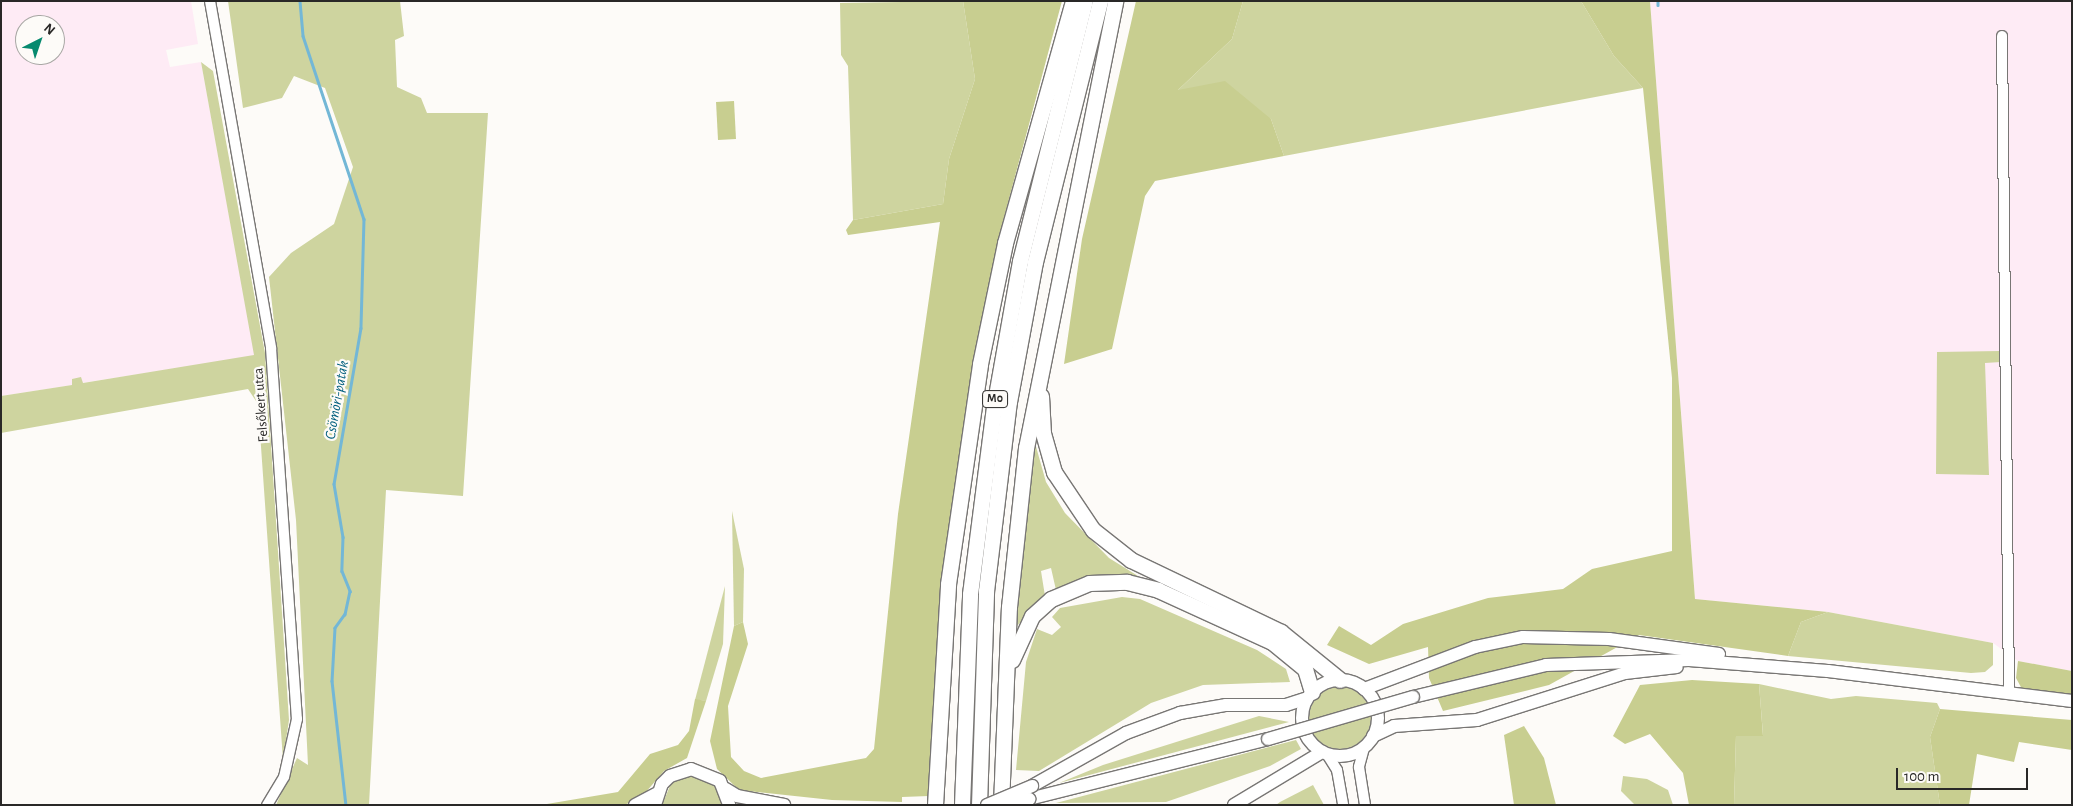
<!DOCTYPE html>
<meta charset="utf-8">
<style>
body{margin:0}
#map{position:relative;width:2073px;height:806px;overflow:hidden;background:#fdfbf8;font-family:"Alegreya Sans",sans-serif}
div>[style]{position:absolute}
.commercial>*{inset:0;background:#feebf5}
.green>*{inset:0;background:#ced49f}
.round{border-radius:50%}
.forest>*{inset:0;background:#c8ce90;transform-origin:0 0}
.stream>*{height:2.5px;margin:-1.25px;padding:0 1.25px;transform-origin:1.25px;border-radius:1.25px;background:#73b7d6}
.roads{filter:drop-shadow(1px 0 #787674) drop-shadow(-1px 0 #787674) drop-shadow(0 1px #787674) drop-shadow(0 -1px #787674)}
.minor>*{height:10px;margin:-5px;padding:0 5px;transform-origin:5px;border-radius:5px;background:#fff}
.major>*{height:12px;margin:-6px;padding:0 6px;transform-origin:6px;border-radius:6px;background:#fff}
.major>.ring{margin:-6px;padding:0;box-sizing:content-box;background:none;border:12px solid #fff;border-radius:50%}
.highway>*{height:15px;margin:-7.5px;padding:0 7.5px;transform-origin:7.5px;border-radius:7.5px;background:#fff}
.bridges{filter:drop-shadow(1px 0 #787674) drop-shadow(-1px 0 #787674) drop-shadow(0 1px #787674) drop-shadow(0 -1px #787674)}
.major-bridge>*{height:12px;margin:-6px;padding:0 6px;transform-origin:6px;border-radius:6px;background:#fff}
span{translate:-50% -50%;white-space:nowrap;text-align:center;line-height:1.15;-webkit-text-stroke:4.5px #fdfbf8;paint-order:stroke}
.shield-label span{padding:1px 4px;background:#fdfbf8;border:1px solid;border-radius:4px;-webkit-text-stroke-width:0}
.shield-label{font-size:12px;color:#292827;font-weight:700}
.street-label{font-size:14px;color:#292827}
.water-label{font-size:15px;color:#005e7d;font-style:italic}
.frame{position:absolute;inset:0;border:2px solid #292827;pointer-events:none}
.north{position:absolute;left:15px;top:15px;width:50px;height:50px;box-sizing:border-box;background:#fdfbf8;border:1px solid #a8a7a4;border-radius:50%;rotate:41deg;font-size:14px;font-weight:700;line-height:20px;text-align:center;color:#292827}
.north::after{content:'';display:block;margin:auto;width:18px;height:22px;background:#078a6f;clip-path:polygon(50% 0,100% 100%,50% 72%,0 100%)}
.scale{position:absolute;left:1896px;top:768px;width:132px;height:22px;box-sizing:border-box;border:2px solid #292827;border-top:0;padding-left:6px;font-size:15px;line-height:18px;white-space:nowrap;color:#292827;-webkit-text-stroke:4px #fdfbf8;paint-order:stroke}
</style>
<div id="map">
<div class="commercial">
<i style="clip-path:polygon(evenodd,1px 1px,191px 1px,198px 44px,166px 50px,170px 67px,201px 62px,255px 356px,82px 383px,81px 378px,72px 379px,73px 385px,1px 396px,1px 1px,25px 25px,55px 25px,55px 55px,25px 55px,25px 25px)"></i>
<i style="clip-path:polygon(1650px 1px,2072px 1px,2072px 671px,2018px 661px,1993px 643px,1828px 612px,1695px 599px)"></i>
</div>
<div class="green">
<i style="clip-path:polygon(228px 1px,400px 1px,404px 36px,395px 40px,397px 87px,421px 98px,427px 113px,488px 113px,463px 496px,386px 490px,369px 805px,276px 805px,297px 758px,308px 765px,296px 520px,269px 277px,291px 253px,334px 224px,353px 167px,325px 88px,294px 76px,282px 98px,243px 108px)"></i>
<i style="clip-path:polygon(963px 1px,975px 79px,949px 159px,943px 204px,853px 220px,848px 66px,841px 55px,840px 3px)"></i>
<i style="clip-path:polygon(1243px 1px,1581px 1px,1614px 56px,1643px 88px,1284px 156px,1271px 119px,1177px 91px,1232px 39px)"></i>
<i style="clip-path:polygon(201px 62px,213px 71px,265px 353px,289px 720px,283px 760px,258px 404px,248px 389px,1px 433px,1px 396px,72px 385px,72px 379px,81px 377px,83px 383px,254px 355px)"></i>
<i style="clip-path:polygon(2000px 351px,2001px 362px,1985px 363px,1989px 475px,1936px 474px,1937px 352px)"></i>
<i style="clip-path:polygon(1035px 443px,1046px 482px,1065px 513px,1109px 558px,1138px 576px,1100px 576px,1056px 590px,1051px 568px,1041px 571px,1045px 596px,1016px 627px)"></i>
<i style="clip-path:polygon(732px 511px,744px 569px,743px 622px,734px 626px)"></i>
<i style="clip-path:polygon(725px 586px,723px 644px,706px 701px,695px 700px)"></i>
<i style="clip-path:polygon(1122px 597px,1140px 599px,1257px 650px,1286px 669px,1290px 682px,1203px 685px,1151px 703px,1039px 771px,1016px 770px,1026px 662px,1037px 629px,1052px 635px,1061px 627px,1052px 617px,1060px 608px)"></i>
<i style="clip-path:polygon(1828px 612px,1993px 643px,1993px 665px,1985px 672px,1971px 673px,1788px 656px,1801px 622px)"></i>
<i style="clip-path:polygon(1759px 684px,1831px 699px,1856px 696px,1937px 703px,1940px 709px,1930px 737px,1940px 805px,1734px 805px,1736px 736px,1763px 735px)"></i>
<i class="round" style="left:1309px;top:687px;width:62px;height:62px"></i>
<i style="clip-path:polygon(1259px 716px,1289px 722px,1059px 783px,1103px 765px)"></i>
<i style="clip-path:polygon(1296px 740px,1301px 749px,1270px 766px,1166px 802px,1056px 803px)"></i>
<i style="clip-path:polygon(690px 773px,718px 785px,724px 805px,662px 805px,672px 781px)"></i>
<i style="clip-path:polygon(1623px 776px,1647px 779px,1668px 790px,1673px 805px,1635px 805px,1621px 791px)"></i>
<i style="clip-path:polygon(1313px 785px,1324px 805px,1276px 805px,1280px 802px)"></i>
</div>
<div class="forest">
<i style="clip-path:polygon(963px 1px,1062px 1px,998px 240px,973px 362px,941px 585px,929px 796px,902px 797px,902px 802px,832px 800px,739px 790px,717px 769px,710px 741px,734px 626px,743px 622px,748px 644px,728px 706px,731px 757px,744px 771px,761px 778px,866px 758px,874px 749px,898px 514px,940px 222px,848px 235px,846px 230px,853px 220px,943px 204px,949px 159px,975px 79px)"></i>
<i style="clip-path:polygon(1136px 1px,1243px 1px,1232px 39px,1178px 90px,1225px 81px,1271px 119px,1284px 156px,1155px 181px,1145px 196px,1112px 349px,1064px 364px,1082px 239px)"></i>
<i style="clip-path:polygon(1581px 1px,1650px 1px,1695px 599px,1828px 612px,1801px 622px,1788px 656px,1639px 635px,1549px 685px,1443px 711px,1429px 678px,1428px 647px,1369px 664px,1327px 645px,1339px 626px,1371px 645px,1403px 624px,1488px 598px,1563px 589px,1592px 569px,1672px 551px,1672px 378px,1643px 88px,1614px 56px)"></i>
<i style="left:734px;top:101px;width:38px;height:18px;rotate:87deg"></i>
<i style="clip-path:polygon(2018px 661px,2072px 671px,2072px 696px,2022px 689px,2016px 678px)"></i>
<i style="clip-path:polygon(1692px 680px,1759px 684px,1763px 736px,1736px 736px,1734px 805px,1689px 805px,1683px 773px,1650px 734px,1625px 744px,1613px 736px,1640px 685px)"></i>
<i style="clip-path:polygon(695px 699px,706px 701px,687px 758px,664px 771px,639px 800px,623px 805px,541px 805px,618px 792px,650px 754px,678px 745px,689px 731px)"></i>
<i style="clip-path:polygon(1940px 709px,2072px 720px,2072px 750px,2019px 742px,2014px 762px,1977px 754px,1969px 805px,1940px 805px,1930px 737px)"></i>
<i style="clip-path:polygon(1524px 726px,1544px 758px,1556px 805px,1514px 805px,1504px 735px)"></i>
</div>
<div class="stream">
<i style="left:300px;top:1px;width:35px;rotate:85deg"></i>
<i style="left:303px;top:36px;width:193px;rotate:71.6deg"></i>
<i style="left:364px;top:219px;width:109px;rotate:91.6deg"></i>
<i style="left:361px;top:328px;width:158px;rotate:99.8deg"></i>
<i style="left:334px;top:484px;width:54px;rotate:80.4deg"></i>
<i style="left:343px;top:537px;width:34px;rotate:92deg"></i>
<i style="left:342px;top:571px;width:22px;rotate:68deg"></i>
<i style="left:350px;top:591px;width:24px;rotate:102deg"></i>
<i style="left:345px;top:614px;width:17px;rotate:126deg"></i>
<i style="left:335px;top:628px;width:53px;rotate:93.2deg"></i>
<i style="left:332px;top:681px;width:125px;rotate:83.6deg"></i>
<i style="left:1658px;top:1px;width:4px;rotate:90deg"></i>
</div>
<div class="roads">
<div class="minor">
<i style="left:210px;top:1px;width:352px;rotate:80deg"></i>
<i style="left:271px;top:348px;width:372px;rotate:86deg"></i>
<i style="left:297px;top:719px;width:59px;rotate:102.6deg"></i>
<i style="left:284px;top:777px;width:33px;rotate:121deg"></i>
<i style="left:2002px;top:36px;width:656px;rotate:89.39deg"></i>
<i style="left:1364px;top:748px;width:20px;rotate:105deg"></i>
<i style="left:1359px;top:767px;width:38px;rotate:81deg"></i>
<i style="left:1327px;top:754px;width:19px;rotate:58deg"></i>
<i style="left:1337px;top:770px;width:36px;rotate:80deg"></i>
</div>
<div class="major">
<i class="ring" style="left:1302px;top:680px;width:64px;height:64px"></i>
<i style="left:1364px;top:689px;width:119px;rotate:-20.7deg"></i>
<i style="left:1475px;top:647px;width:49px;rotate:-11.8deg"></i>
<i style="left:1523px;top:637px;width:86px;rotate:1.3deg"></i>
<i style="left:1609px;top:639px;width:111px;rotate:7.8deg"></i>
<i style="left:1413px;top:697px;width:137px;rotate:-13.5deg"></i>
<i style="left:1546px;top:665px;width:143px;rotate:-2deg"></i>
<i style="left:1689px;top:660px;width:139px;rotate:4.5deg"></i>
<i style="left:1828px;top:671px;width:246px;rotate:7deg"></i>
<i style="left:1373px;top:736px;width:23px;rotate:-25deg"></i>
<i style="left:1394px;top:726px;width:83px;rotate:-4.1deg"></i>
<i style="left:1477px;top:720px;width:155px;rotate:-17.6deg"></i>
<i style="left:1625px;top:673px;width:52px;rotate:-6.6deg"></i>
<i style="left:1032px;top:786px;width:108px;rotate:-29.4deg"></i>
<i style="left:1126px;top:733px;width:58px;rotate:-20.3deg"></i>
<i style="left:1180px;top:713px;width:47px;rotate:-9.9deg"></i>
<i style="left:1226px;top:705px;width:60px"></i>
<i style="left:1286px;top:705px;width:22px;rotate:-18deg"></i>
<i style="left:726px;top:789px;width:13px;rotate:32deg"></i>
<i style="left:737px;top:796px;width:48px;rotate:10.8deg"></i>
<i style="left:1029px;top:799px;width:246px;rotate:-14.1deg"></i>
<i style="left:635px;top:805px;width:24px;rotate:-28deg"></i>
<i style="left:655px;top:805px;width:22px;rotate:-72deg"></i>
<i style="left:662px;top:784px;width:11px;rotate:-45deg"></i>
<i style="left:670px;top:776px;width:22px;rotate:-18deg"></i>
<i style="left:691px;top:769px;width:31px;rotate:22deg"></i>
<i style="left:720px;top:781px;width:26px;rotate:69deg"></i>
<i style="left:1234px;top:805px;width:103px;rotate:-31.1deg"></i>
</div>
<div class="highway">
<i style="left:1041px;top:396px;width:37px;rotate:87deg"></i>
<i style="left:1043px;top:433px;width:41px;rotate:74.2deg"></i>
<i style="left:1054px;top:472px;width:70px;rotate:56.1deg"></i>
<i style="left:1093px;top:530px;width:48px;rotate:38.3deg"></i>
<i style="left:1131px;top:560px;width:166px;rotate:25.6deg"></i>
<i style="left:1281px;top:632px;width:76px;rotate:39.1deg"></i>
<i style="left:1012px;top:660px;width:48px;rotate:-65.6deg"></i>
<i style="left:1032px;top:616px;width:25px;rotate:-42deg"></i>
<i style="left:1051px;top:599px;width:41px;rotate:-22.8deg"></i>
<i style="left:1089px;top:583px;width:38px;rotate:-2deg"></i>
<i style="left:1127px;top:582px;width:32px;rotate:14deg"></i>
<i style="left:1158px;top:590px;width:125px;rotate:24.5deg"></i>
<i style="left:1272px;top:642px;width:43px;rotate:39.3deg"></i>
<i style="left:1305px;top:669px;width:24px;rotate:73deg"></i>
<i style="left:935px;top:805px;width:221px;rotate:-86.6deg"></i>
<i style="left:948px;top:584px;width:222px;rotate:-81.7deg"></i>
<i style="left:980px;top:364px;width:124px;rotate:-78.3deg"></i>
<i style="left:1005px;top:243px;width:251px;rotate:-74.3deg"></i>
<i style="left:962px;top:805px;width:211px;rotate:-87.8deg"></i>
<i style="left:970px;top:594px;width:189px;rotate:-82.7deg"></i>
<i style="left:994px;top:407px;width:148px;rotate:-79.9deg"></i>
<i style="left:1020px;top:261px;width:268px;rotate:-76deg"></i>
<i style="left:979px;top:805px;width:214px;rotate:-88.1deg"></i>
<i style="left:986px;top:591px;width:190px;rotate:-83.1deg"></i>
<i style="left:1009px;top:402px;width:142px;rotate:-79.5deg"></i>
<i style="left:1035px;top:262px;width:269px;rotate:-76deg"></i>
<i style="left:1001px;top:805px;width:198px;rotate:-87.7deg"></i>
<i style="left:1009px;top:607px;width:160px;rotate:-83.9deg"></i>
<i style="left:1026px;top:448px;width:456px;rotate:-78.7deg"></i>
</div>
</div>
<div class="bridges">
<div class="major-bridge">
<i style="left:1268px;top:739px;width:151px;rotate:-16.2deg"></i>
<i style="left:987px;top:805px;width:49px;rotate:-22.9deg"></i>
<i style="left:996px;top:805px;width:34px;rotate:-10deg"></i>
</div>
</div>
<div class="shield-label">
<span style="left:995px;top:399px">M0</span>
</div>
<div class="street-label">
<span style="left:261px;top:405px;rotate:-94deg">Felsőkert utca</span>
</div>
<div class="water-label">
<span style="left:337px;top:400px;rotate:-80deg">Csömöri-patak</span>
</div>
<div class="frame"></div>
<div class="north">N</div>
<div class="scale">100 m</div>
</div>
